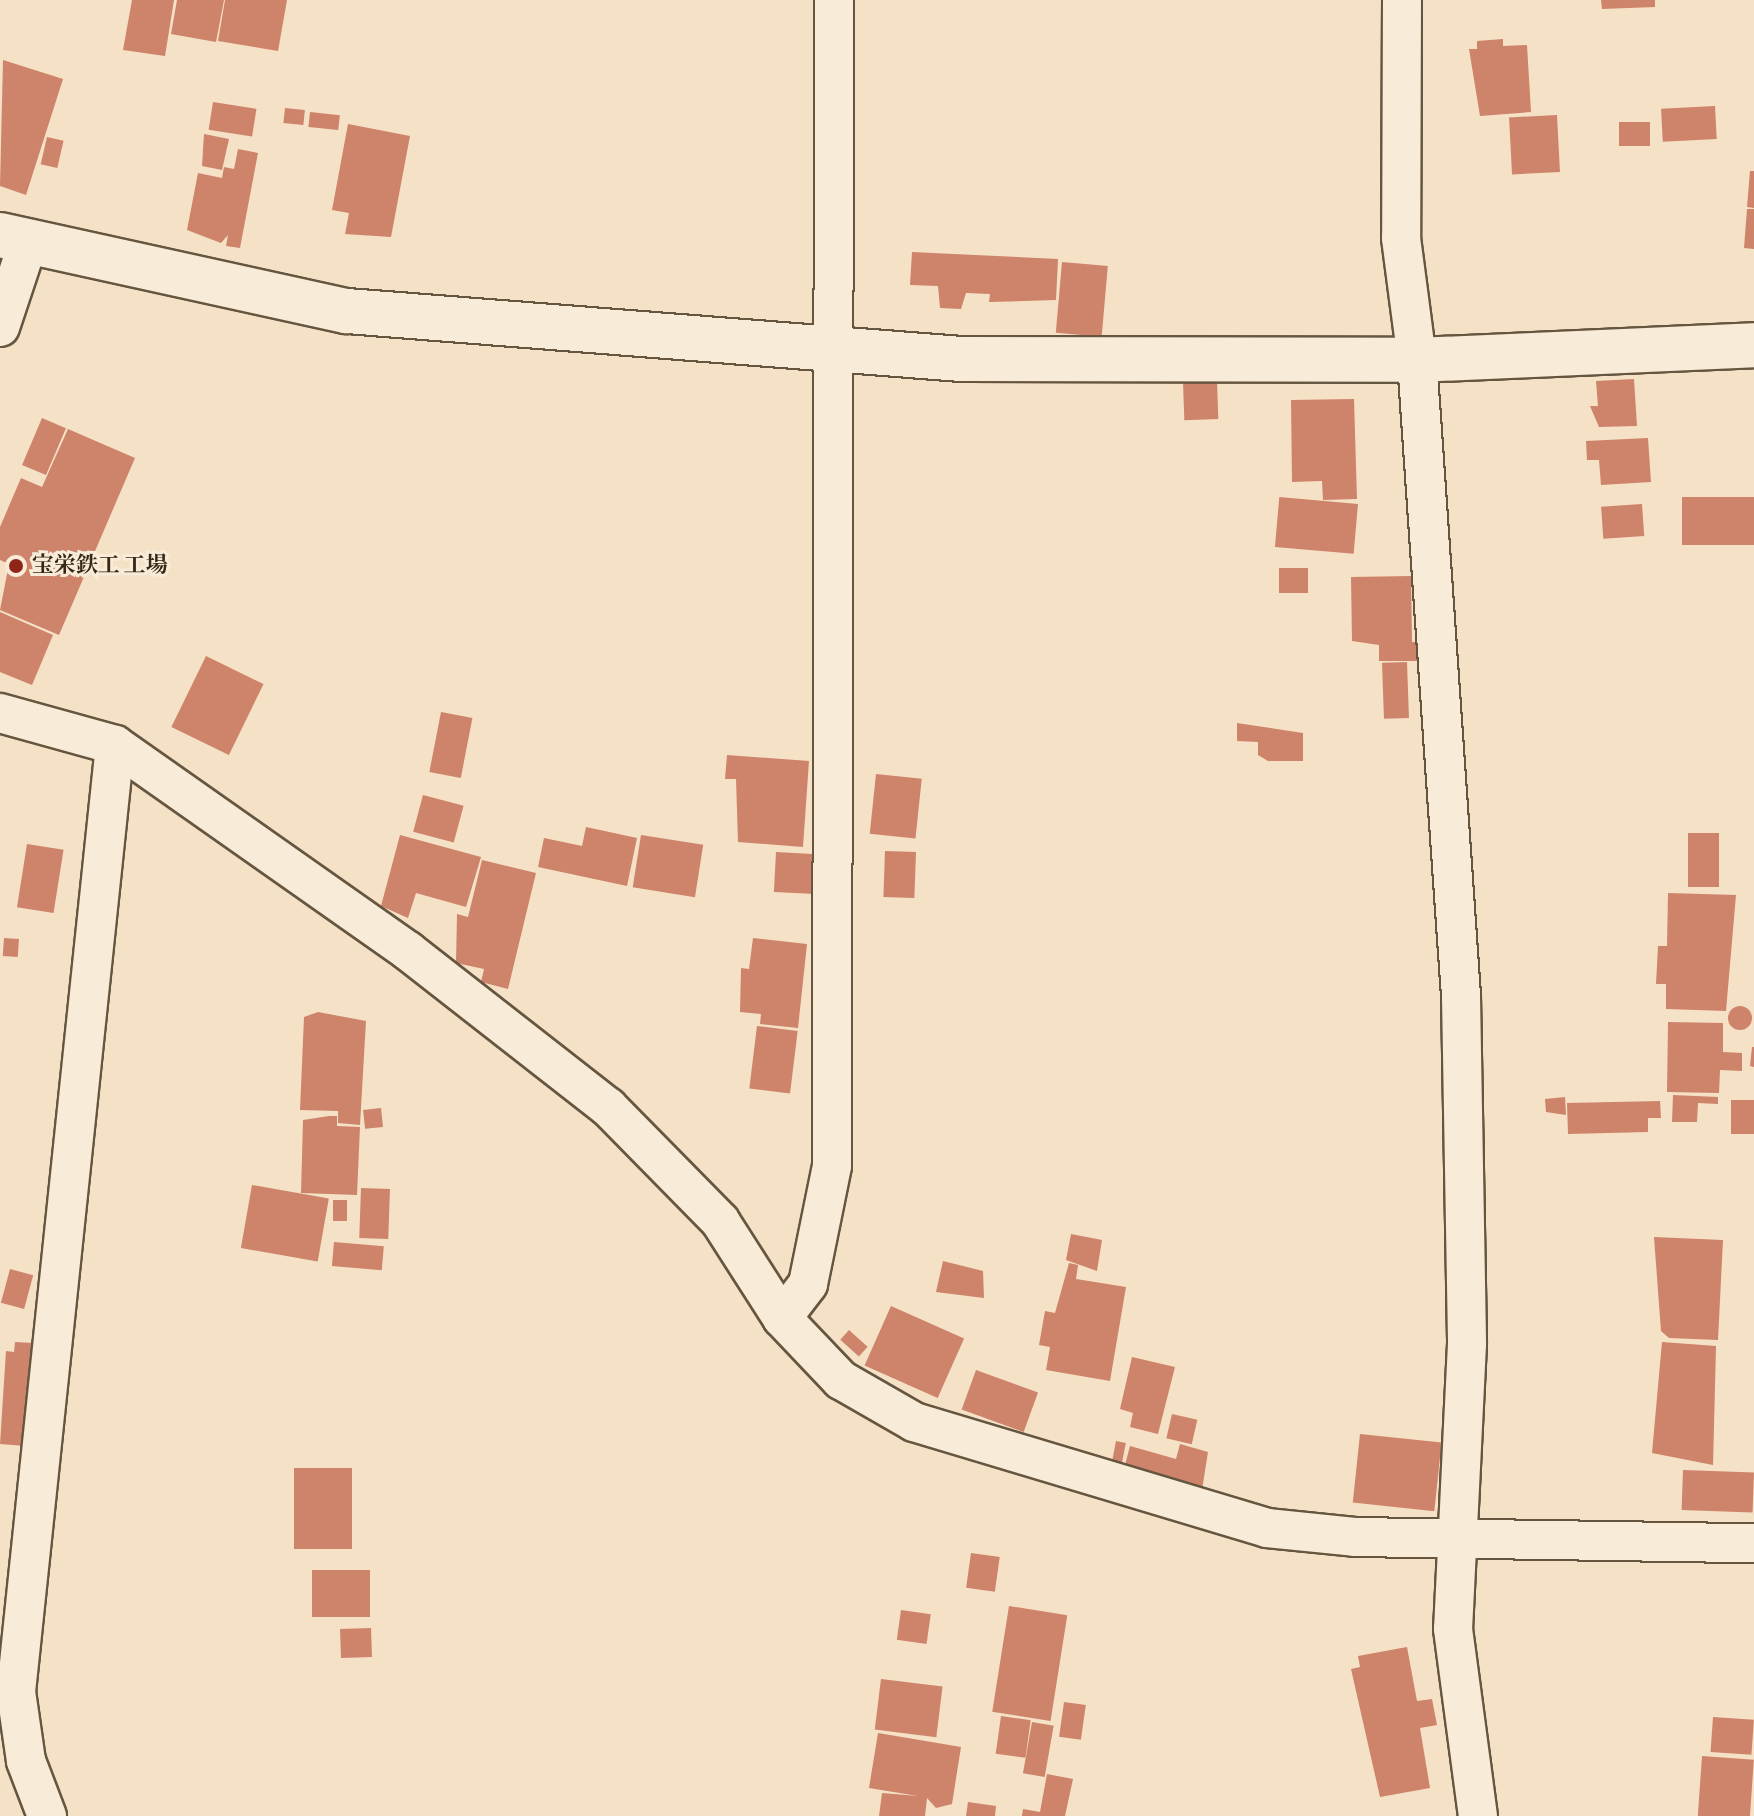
<!DOCTYPE html>
<meta charset="utf-8">
<style>
body{margin:0}
#map{position:relative;width:1754px;height:1816px;overflow:hidden;background:#f5e1c5;font-family:Alegreya,"Noto Serif JP",serif}
div>[style]{position:absolute}
.building>*{inset:0;background:#ce836b;transform-origin:0 0}
.round{border-radius:50%}
.roads{filter:drop-shadow(2px 0 #665640) drop-shadow(-2px 0 #665640) drop-shadow(0 2px #665640) drop-shadow(0 -2px #665640)}
.minor>*{height:38px;margin:-19px;padding:0 19px;transform-origin:19px;border-radius:19px;background:#f8ecd9}
.tertiary>*{height:44px;margin:-22px;padding:0 22px;transform-origin:22px;border-radius:22px;background:#f8ecd9}
.dots>*{width:22px;height:22px;translate:-50% -50%;box-sizing:border-box;border:4px solid #f8ecd9;border-radius:50%}
span{translate:-50% -50%;white-space:nowrap;text-align:center;line-height:1.15;-webkit-text-stroke:6px #f8ecd9;paint-order:stroke}
.poi-label{font-size:22px;color:#372714;font-weight:700}
.left{translate:0 -50%;text-align:left}
</style>
<div id="map">
<div class="building">
<i style="clip-path:polygon(132px 0,174px 0,165px 56px,123px 50px)"></i>
<i style="clip-path:polygon(177px 0,224px 0,216px 42px,171px 34px)"></i>
<i style="clip-path:polygon(225px 0,287px 0,278px 51px,218px 41px)"></i>
<i style="clip-path:polygon(1601px 0,1655px 0,1655px 7px,1602px 9px)"></i>
<i style="clip-path:polygon(1503px 39px,1503px 46px,1527px 45px,1531px 112px,1480px 116px,1469px 49px,1477px 49px,1477px 41px)"></i>
<i style="clip-path:polygon(3px 60px,63px 79px,26px 195px,0 186px)"></i>
<i style="left:213px;top:102px;width:44px;height:28px;rotate:9deg"></i>
<i style="left:1715px;top:106px;width:33px;height:54px;rotate:87deg"></i>
<i style="left:285px;top:108px;width:20px;height:15px;rotate:6deg"></i>
<i style="left:310px;top:112px;width:30px;height:15px;rotate:6deg"></i>
<i style="left:1557px;top:115px;width:57px;height:48px;rotate:87deg"></i>
<i style="left:1619px;top:122px;width:31px;height:24px"></i>
<i style="clip-path:polygon(348px 124px,410px 136px,391px 237px,345px 234px,349px 213px,332px 210px)"></i>
<i style="clip-path:polygon(204px 134px,229px 139px,222px 170px,202px 166px)"></i>
<i style="left:47px;top:137px;width:17px;height:28px;rotate:13deg"></i>
<i style="clip-path:polygon(238px 149px,258px 153px,240px 248px,226px 246px,228px 235px,221px 243px,187px 230px,198px 173px,222px 178px,224px 167px,234px 169px)"></i>
<i style="clip-path:polygon(1750px 171px,1754px 171px,1754px 208px,1747px 207px)"></i>
<i style="clip-path:polygon(1747px 209px,1754px 209px,1754px 249px,1744px 248px)"></i>
<i style="clip-path:polygon(912px 252px,1058px 259px,1056px 300px,989px 302px,990px 294px,966px 293px,961px 309px,940px 308px,938px 286px,910px 285px)"></i>
<i style="left:1062px;top:262px;width:46px;height:71px;rotate:5deg"></i>
<i style="clip-path:polygon(1634px 379px,1637px 426px,1599px 427px,1590px 406px,1598px 406px,1596px 381px)"></i>
<i style="left:1217px;top:381px;width:38px;height:34px;rotate:88deg"></i>
<i style="clip-path:polygon(1354px 399px,1357px 499px,1323px 500px,1322px 481px,1292px 482px,1291px 400px)"></i>
<i style="left:42px;top:418px;width:26px;height:51px;rotate:23deg"></i>
<i style="clip-path:polygon(68px 429px,135px 458px,59px 635px,0 610px,9px 564px,0 560px,0 527px,21px 478px,42px 487px)"></i>
<i style="clip-path:polygon(1648px 438px,1651px 482px,1601px 485px,1599px 460px,1587px 460px,1586px 441px)"></i>
<i style="left:1754px;top:497px;width:48px;height:72px;rotate:90deg"></i>
<i style="left:1358px;top:504px;width:50px;height:79px;rotate:95deg"></i>
<i style="left:1642px;top:504px;width:32px;height:41px;rotate:86deg"></i>
<i style="left:1308px;top:568px;width:25px;height:29px;rotate:90deg"></i>
<i style="clip-path:polygon(1411px 576px,1412px 642px,1420px 642px,1420px 661px,1379px 661px,1379px 645px,1352px 641px,1351px 577px)"></i>
<i style="clip-path:polygon(0 612px,53px 635px,32px 685px,0 672px)"></i>
<i style="left:206px;top:656px;width:64px;height:79px;rotate:26deg"></i>
<i style="left:1407px;top:662px;width:56px;height:25px;rotate:88deg"></i>
<i style="left:441px;top:712px;width:32px;height:61px;rotate:11deg"></i>
<i style="clip-path:polygon(1237px 723px,1303px 733px,1303px 761px,1268px 761px,1258px 755px,1258px 742px,1237px 741px)"></i>
<i style="clip-path:polygon(727px 755px,809px 761px,803px 847px,738px 842px,736px 779px,725px 779px)"></i>
<i style="left:876px;top:774px;width:46px;height:60px;rotate:6deg"></i>
<i style="left:423px;top:795px;width:42px;height:38px;rotate:15deg"></i>
<i style="clip-path:polygon(586px 827px,637px 838px,627px 886px,538px 867px,544px 838px,582px 846px)"></i>
<i style="left:1688px;top:833px;width:31px;height:54px"></i>
<i style="clip-path:polygon(400px 835px,481px 857px,466px 907px,416px 893px,408px 918px,381px 906px)"></i>
<i style="left:641px;top:835px;width:63px;height:53px;rotate:9deg"></i>
<i style="left:27px;top:844px;width:37px;height:64px;rotate:9deg"></i>
<i style="left:885px;top:851px;width:31px;height:46px;rotate:2deg"></i>
<i style="left:776px;top:852px;width:41px;height:40px;rotate:3deg"></i>
<i style="clip-path:polygon(482px 860px,536px 873px,508px 989px,481px 982px,484px 969px,456px 963px,457px 914px,468px 917px)"></i>
<i style="clip-path:polygon(1668px 893px,1736px 895px,1726px 1011px,1666px 1009px,1666px 984px,1656px 984px,1658px 946px,1667px 946px)"></i>
<i style="left:4px;top:938px;width:15px;height:18px;rotate:4deg"></i>
<i style="clip-path:polygon(753px 938px,807px 944px,798px 1028px,760px 1024px,761px 1014px,740px 1012px,741px 968px,749px 969px)"></i>
<i class="round" style="left:1728px;top:1006px;width:24px;height:24px"></i>
<i style="clip-path:polygon(318px 1012px,366px 1021px,360px 1125px,338px 1123px,338px 1111px,300px 1110px,304px 1017px)"></i>
<i style="clip-path:polygon(1668px 1022px,1723px 1023px,1723px 1052px,1742px 1053px,1742px 1071px,1720px 1070px,1719px 1093px,1667px 1092px)"></i>
<i style="left:757px;top:1026px;width:41px;height:63px;rotate:7deg"></i>
<i style="clip-path:polygon(1752px 1047px,1754px 1047px,1754px 1067px,1750px 1066px)"></i>
<i style="clip-path:polygon(1673px 1095px,1718px 1097px,1718px 1104px,1698px 1103px,1697px 1122px,1672px 1122px)"></i>
<i style="clip-path:polygon(1565px 1097px,1566px 1115px,1546px 1112px,1545px 1099px)"></i>
<i style="left:1754px;top:1100px;width:34px;height:23px;rotate:90deg"></i>
<i style="clip-path:polygon(1660px 1101px,1661px 1118px,1648px 1118px,1648px 1132px,1568px 1134px,1567px 1103px)"></i>
<i style="left:381px;top:1108px;width:19px;height:18px;rotate:84deg"></i>
<i style="clip-path:polygon(329px 1116px,337px 1116px,337px 1126px,360px 1127px,357px 1195px,301px 1193px,303px 1120px)"></i>
<i style="left:252px;top:1185px;width:78px;height:64px;rotate:10deg"></i>
<i style="left:361px;top:1188px;width:29px;height:50px;rotate:2deg"></i>
<i style="left:333px;top:1200px;width:14px;height:21px"></i>
<i style="clip-path:polygon(1071px 1234px,1102px 1240px,1097px 1271px,1066px 1260px)"></i>
<i style="clip-path:polygon(1654px 1237px,1723px 1240px,1718px 1340px,1669px 1338px,1661px 1331px)"></i>
<i style="left:334px;top:1242px;width:50px;height:24px;rotate:5deg"></i>
<i style="clip-path:polygon(943px 1261px,983px 1271px,984px 1298px,936px 1292px)"></i>
<i style="clip-path:polygon(1069px 1263px,1078px 1265px,1076px 1279px,1126px 1287px,1110px 1381px,1046px 1370px,1050px 1347px,1039px 1345px,1045px 1311px,1055px 1313px)"></i>
<i style="left:10px;top:1269px;width:24px;height:35px;rotate:15deg"></i>
<i style="left:891px;top:1306px;width:80px;height:65px;rotate:24deg"></i>
<i style="left:849px;top:1330px;width:25px;height:13px;rotate:42deg"></i>
<i style="clip-path:polygon(15px 1342px,34px 1343px,26px 1446px,0 1444px,6px 1351px,14px 1352px)"></i>
<i style="clip-path:polygon(1662px 1342px,1716px 1346px,1713px 1465px,1652px 1453px)"></i>
<i style="clip-path:polygon(1132px 1357px,1175px 1367px,1158px 1434px,1130px 1427px,1133px 1413px,1120px 1409px)"></i>
<i style="left:976px;top:1370px;width:66px;height:42px;rotate:20deg"></i>
<i style="left:1172px;top:1414px;width:26px;height:25px;rotate:13deg"></i>
<i style="left:1360px;top:1434px;width:82px;height:69px;rotate:6deg"></i>
<i style="left:1116px;top:1441px;width:10px;height:23px;rotate:11deg"></i>
<i style="clip-path:polygon(1180px 1444px,1208px 1452px,1202px 1490px,1124px 1469px,1130px 1446px,1176px 1459px)"></i>
<i style="left:294px;top:1468px;width:58px;height:81px"></i>
<i style="left:1683px;top:1470px;width:71px;height:40px;rotate:2deg"></i>
<i style="left:971px;top:1553px;width:29px;height:35px;rotate:8deg"></i>
<i style="left:370px;top:1570px;width:47px;height:58px;rotate:90deg"></i>
<i style="left:1009px;top:1606px;width:59px;height:107px;rotate:9deg"></i>
<i style="left:901px;top:1610px;width:30px;height:30px;rotate:8deg"></i>
<i style="left:371px;top:1628px;width:29px;height:31px;rotate:88deg"></i>
<i style="clip-path:polygon(1407px 1647px,1417px 1701px,1432px 1699px,1437px 1725px,1420px 1728px,1430px 1788px,1380px 1797px,1351px 1669px,1360px 1667px,1358px 1656px)"></i>
<i style="left:881px;top:1679px;width:62px;height:51px;rotate:7deg"></i>
<i style="left:1064px;top:1702px;width:22px;height:35px;rotate:8deg"></i>
<i style="left:1001px;top:1716px;width:30px;height:38px;rotate:8deg"></i>
<i style="left:1713px;top:1717px;width:41px;height:35px;rotate:4deg"></i>
<i style="left:1032px;top:1722px;width:22px;height:52px;rotate:10deg"></i>
<i style="clip-path:polygon(878px 1733px,961px 1747px,952px 1804px,936px 1808px,927px 1798px,925px 1816px,879px 1816px,882px 1793px,918px 1796px,869px 1788px)"></i>
<i style="left:1702px;top:1756px;width:52px;height:60px;rotate:4deg"></i>
<i style="clip-path:polygon(1047px 1774px,1073px 1779px,1065px 1816px,1022px 1816px,1023px 1809px,1040px 1812px)"></i>
<i style="clip-path:polygon(968px 1802px,996px 1806px,995px 1816px,966px 1816px)"></i>
</div>
<div class="roads">
<div class="minor">
<i style="left:1402px;top:0;width:238px;rotate:90.2deg"></i>
<i style="left:1401px;top:238px;width:123px;rotate:82.5deg"></i>
<i style="left:1417px;top:360px;width:638px;rotate:86.04deg"></i>
<i style="left:1461px;top:996px;width:348px;rotate:89deg"></i>
<i style="left:1467px;top:1344px;width:285px;rotate:92.8deg"></i>
<i style="left:1453px;top:1629px;width:189px;rotate:82.4deg"></i>
<i style="left:0;top:327px;width:89px;rotate:-71.6deg"></i>
<i style="left:0;top:713px;width:119px;rotate:15.5deg"></i>
<i style="left:115px;top:745px;width:358px;rotate:35.1deg"></i>
<i style="left:408px;top:951px;width:254px;rotate:38deg"></i>
<i style="left:608px;top:1107px;width:160px;rotate:45.5deg"></i>
<i style="left:720px;top:1221px;width:115px;rotate:57.4deg"></i>
<i style="left:782px;top:1318px;width:86px;rotate:46.4deg"></i>
<i style="left:841px;top:1380px;width:84px;rotate:29.9deg"></i>
<i style="left:914px;top:1422px;width:369px;rotate:16.7deg"></i>
<i style="left:1267px;top:1528px;width:88px;rotate:5.8deg"></i>
<i style="left:1355px;top:1537px;width:399px;rotate:0.9deg"></i>
<i style="left:782px;top:1318px;width:43px;rotate:-52.6deg"></i>
<i style="left:808px;top:1284px;width:120px;rotate:-78.5deg"></i>
<i style="left:832px;top:1166px;width:1166px;rotate:-89.9deg"></i>
<i style="left:47px;top:1816px;width:59px;rotate:-110.9deg"></i>
<i style="left:26px;top:1761px;width:70px;rotate:-98.2deg"></i>
<i style="left:16px;top:1692px;width:952px;rotate:-84.03deg"></i>
</div>
<div class="tertiary">
<i style="left:0;top:235px;width:355px;rotate:12.4deg"></i>
<i style="left:347px;top:311px;width:616px;rotate:4.47deg"></i>
<i style="left:961px;top:359px;width:456px;rotate:0.1deg"></i>
<i style="left:1417px;top:360px;width:337px;rotate:-2.5deg"></i>
</div>
</div>
<div class="dots">
<i style="left:16px;top:566px;background:#8f2418"></i>
</div>
<div class="poi-label">
<span class="left" style="left:32px;top:566px">宝栄鉄工 工場</span>
</div>
</div>
